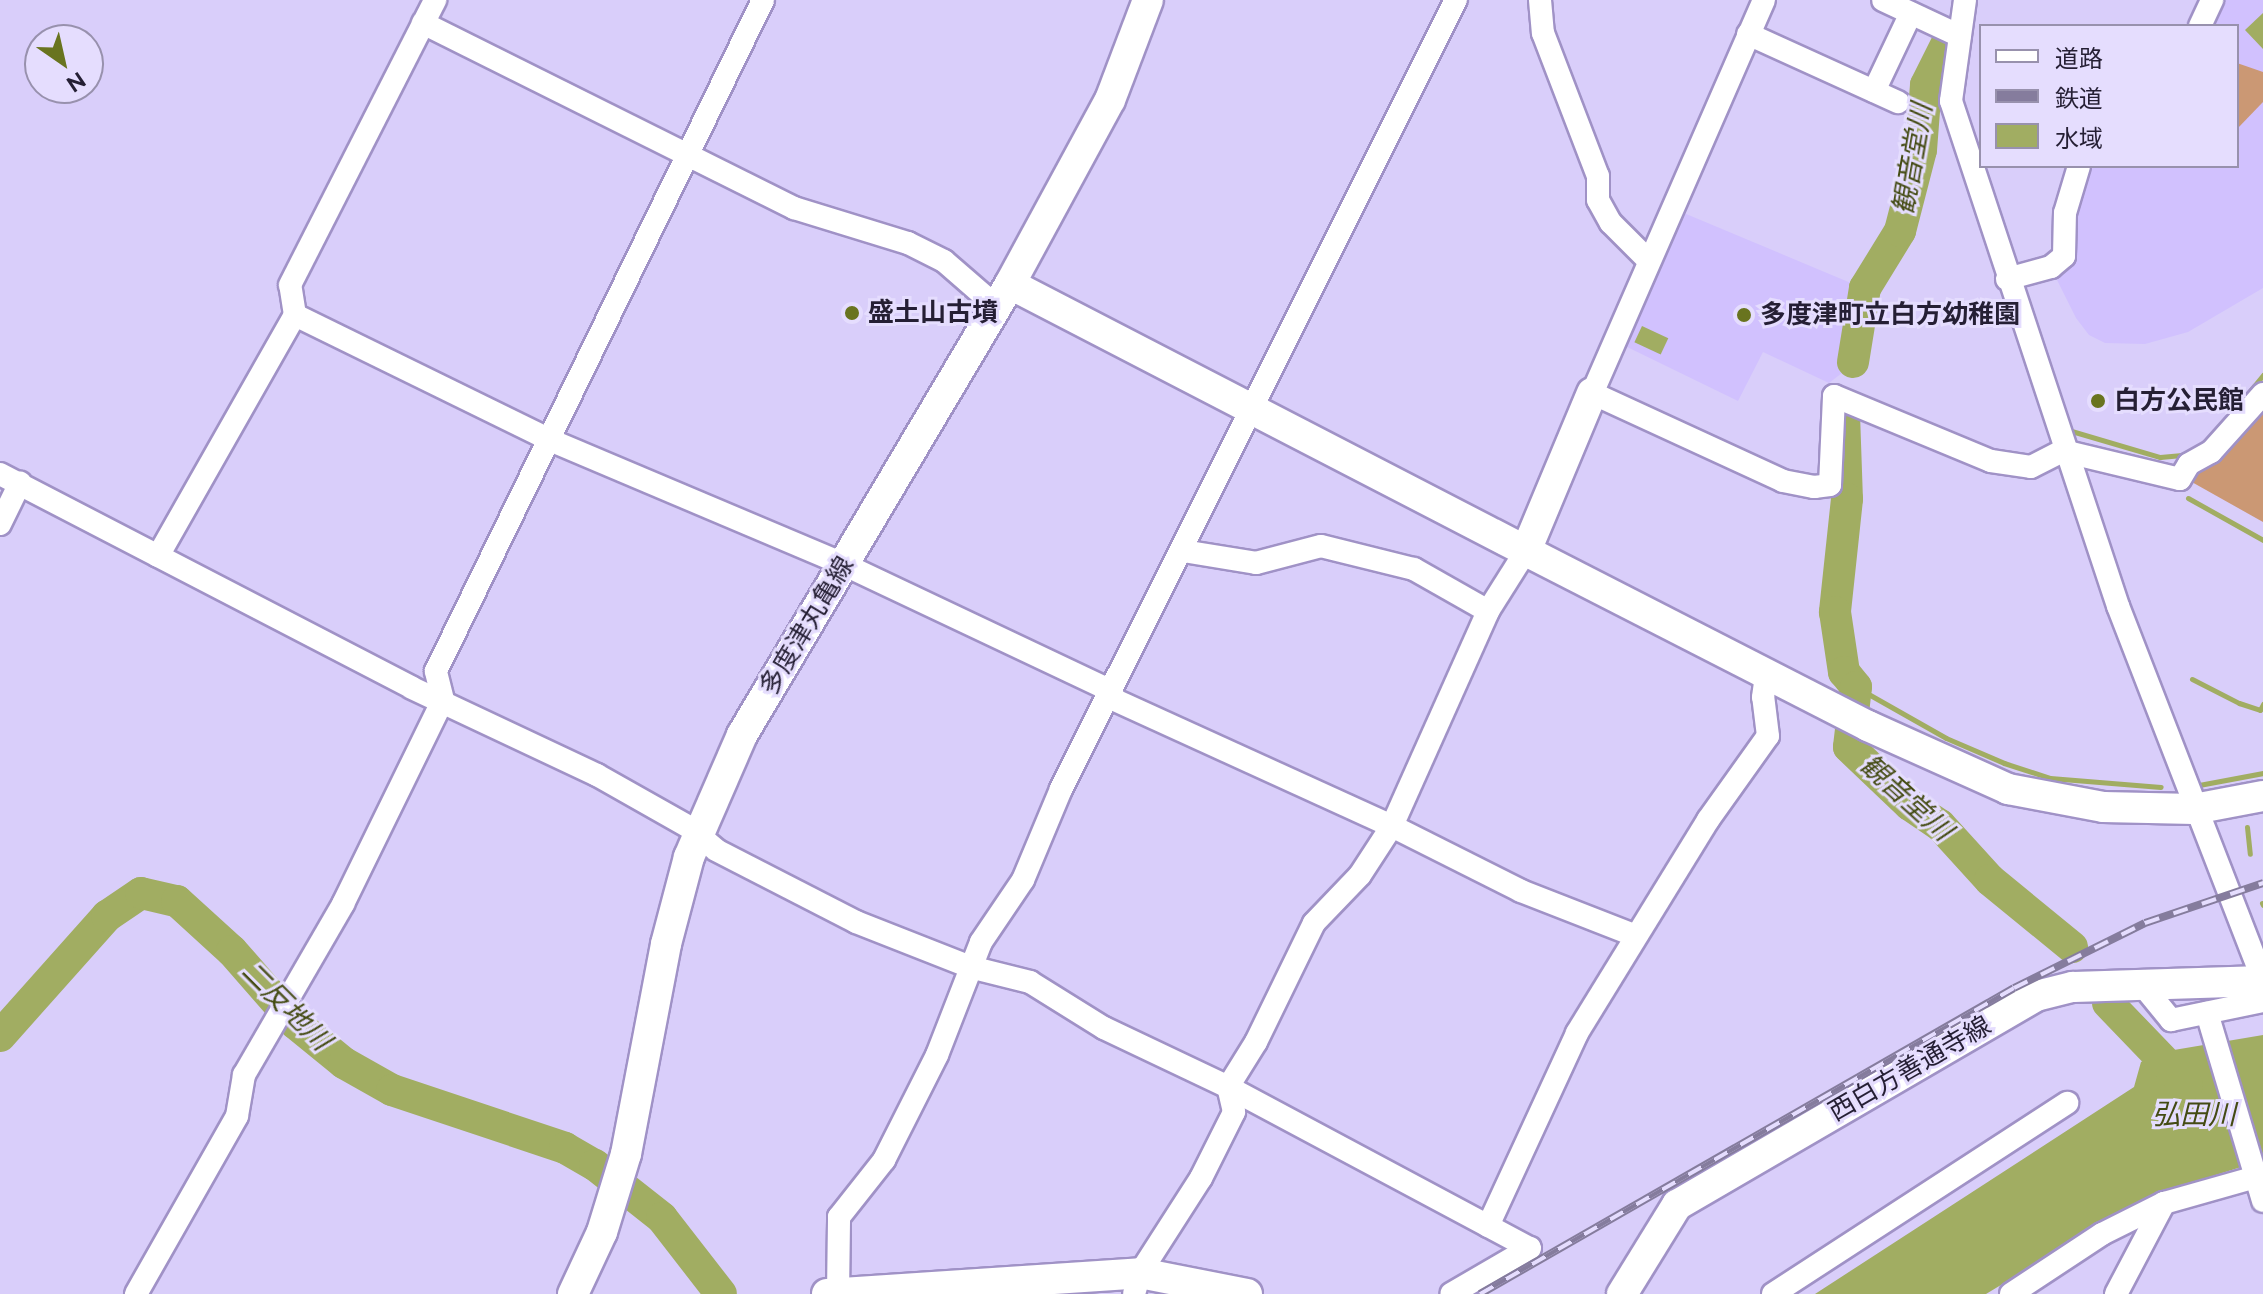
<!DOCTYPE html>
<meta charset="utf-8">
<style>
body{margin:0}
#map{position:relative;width:2263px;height:1294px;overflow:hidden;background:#d9cefa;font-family:Raleway,"Noto Sans JP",sans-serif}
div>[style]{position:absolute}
.built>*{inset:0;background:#d1c1fe}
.green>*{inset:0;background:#cb9874}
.water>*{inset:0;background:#a1ad62;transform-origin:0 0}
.stream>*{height:5px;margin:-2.5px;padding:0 2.5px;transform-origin:2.5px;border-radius:2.5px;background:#a1ad62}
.river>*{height:32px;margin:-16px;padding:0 16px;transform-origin:16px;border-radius:16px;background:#a1ad62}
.roads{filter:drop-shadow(2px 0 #a092c6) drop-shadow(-2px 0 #a092c6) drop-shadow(0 2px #a092c6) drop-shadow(0 -2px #a092c6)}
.street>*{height:22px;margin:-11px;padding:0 11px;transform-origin:11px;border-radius:11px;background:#fff}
.secondary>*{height:30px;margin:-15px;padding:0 15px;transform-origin:15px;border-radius:15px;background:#fff}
.rail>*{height:8px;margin-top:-4px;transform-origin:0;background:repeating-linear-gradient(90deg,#e5ddfe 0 15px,#857c9d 0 30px);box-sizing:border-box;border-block:2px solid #857c9d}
.dots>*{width:22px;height:22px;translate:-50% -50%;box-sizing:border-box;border:4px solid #e5ddfe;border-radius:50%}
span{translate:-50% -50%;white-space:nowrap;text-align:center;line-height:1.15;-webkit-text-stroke:6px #e5ddfe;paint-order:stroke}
.poi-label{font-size:26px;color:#251f34;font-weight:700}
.left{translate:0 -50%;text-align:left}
.street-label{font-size:26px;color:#251f34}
.water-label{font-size:28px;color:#444b13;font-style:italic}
.legend{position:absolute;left:1979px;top:24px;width:260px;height:144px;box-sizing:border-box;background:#e5ddfe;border:2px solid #9891ad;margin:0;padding:10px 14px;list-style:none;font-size:24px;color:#251f34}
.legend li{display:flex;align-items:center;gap:16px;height:40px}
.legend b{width:40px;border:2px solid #9891ad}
.north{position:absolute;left:24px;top:24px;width:80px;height:80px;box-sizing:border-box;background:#e5ddfe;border:2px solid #9891ad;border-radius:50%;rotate:146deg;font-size:22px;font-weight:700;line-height:32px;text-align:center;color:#251f34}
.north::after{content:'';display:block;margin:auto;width:28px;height:36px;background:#69741f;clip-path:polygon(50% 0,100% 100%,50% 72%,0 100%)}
</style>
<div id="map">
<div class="built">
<i style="clip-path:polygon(2218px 0,2263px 0,2263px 288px,2188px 332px,2145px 344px,2105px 343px,2089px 335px,2076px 318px,2053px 272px,2081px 178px,2095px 166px,2237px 166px,2237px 26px,2208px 26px)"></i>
<i style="clip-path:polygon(1679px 211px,1858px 286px,1842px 373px,1829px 383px,1763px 352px,1738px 401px,1623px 345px)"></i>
</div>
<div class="green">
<i style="clip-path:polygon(2237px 63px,2263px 72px,2263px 102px,2237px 129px)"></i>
<i style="clip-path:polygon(2263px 404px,2263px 522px,2190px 481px,2222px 453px)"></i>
</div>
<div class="water">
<i style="clip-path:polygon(2263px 13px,2263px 49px,2245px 30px)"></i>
<i style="left:1642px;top:326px;width:29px;height:18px;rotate:25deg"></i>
<i style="clip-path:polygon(2263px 1035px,2263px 1160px,2147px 1197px,1986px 1294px,1815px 1294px,2134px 1087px,2141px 1062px,2162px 1052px)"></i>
</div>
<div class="stream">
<i style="left:2236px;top:408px;width:43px;rotate:-50.7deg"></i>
<i style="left:2068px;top:430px;width:96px;rotate:16.4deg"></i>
<i style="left:2160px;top:457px;width:25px;rotate:-5deg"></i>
<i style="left:2188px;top:498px;width:86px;rotate:29.2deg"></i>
<i style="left:2192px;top:679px;width:53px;rotate:27.1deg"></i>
<i style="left:2239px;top:703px;width:22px;rotate:18deg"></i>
<i style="left:2260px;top:710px;width:7px;rotate:-63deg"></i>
<i style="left:1856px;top:687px;width:103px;rotate:29.5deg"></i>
<i style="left:1946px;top:738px;width:63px;rotate:23.3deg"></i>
<i style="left:2004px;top:763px;width:48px;rotate:18.1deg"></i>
<i style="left:2050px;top:778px;width:111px;rotate:4.6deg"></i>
<i style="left:2199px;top:785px;width:65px;rotate:-10.6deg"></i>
<i style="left:2247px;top:827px;width:27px;rotate:84deg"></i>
<i style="left:2262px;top:903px;width:2px;rotate:63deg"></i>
</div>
<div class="river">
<i style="left:1853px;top:362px;width:75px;rotate:-80.8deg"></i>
<i style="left:1865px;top:288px;width:67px;rotate:-58.4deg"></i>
<i style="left:1900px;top:231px;width:84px;rotate:-75.5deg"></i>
<i style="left:1921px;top:150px;width:65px;rotate:-85.6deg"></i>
<i style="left:1926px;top:85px;width:45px;rotate:-63.4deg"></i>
<i style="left:1844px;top:414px;width:85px;rotate:88deg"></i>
<i style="left:1847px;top:499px;width:114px;rotate:96.1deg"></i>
<i style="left:1835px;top:612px;width:61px;rotate:81.5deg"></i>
<i style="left:1844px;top:672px;width:19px;rotate:51deg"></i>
<i style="left:1856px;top:687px;width:60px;rotate:96.7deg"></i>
<i style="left:1849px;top:747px;width:84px;rotate:43.6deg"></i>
<i style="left:1910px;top:805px;width:36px;rotate:34deg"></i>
<i style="left:1940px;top:825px;width:74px;rotate:47.7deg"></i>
<i style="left:1990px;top:880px;width:106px;rotate:39.3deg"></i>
<i style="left:2108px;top:1003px;width:114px;rotate:46.1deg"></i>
<i style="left:0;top:1036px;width:161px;rotate:-48.3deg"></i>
<i style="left:107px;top:916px;width:41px;rotate:-34.1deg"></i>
<i style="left:141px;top:893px;width:37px;rotate:13deg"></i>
<i style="left:177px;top:901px;width:74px;rotate:42.3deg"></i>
<i style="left:232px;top:951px;width:96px;rotate:48.8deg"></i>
<i style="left:295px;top:1023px;width:63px;rotate:39.2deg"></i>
<i style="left:344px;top:1063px;width:55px;rotate:29.4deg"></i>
<i style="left:392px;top:1090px;width:182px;rotate:18.5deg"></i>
<i style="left:565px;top:1148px;width:34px;rotate:30deg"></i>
<i style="left:595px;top:1165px;width:85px;rotate:38.3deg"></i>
<i style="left:662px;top:1218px;width:96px;rotate:52.2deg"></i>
</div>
<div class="roads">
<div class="street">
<i style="left:1540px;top:0;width:33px;rotate:85deg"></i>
<i style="left:1543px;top:33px;width:153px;rotate:69deg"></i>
<i style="left:1598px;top:176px;width:24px;rotate:90deg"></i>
<i style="left:1598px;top:200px;width:26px;rotate:61deg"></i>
<i style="left:1611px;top:223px;width:52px;rotate:45deg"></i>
<i style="left:1764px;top:0;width:429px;rotate:113.6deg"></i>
<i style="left:1592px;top:393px;width:210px;rotate:24.7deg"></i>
<i style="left:1783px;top:481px;width:32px;rotate:11deg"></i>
<i style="left:1814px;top:487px;width:16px;rotate:-7deg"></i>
<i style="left:1830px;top:485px;width:89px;rotate:-87.4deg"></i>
<i style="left:1834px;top:396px;width:170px;rotate:22.5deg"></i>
<i style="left:1991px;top:461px;width:40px;rotate:8.5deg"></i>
<i style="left:2031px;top:467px;width:36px;rotate:-27deg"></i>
<i style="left:2063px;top:451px;width:120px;rotate:13.5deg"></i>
<i style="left:2180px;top:479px;width:17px;rotate:-59deg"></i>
<i style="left:2189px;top:464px;width:25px;rotate:-29deg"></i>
<i style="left:2211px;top:452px;width:78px;rotate:-48.1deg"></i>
<i style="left:1883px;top:0;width:85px;rotate:25.1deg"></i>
<i style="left:1965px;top:0;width:102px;rotate:97.9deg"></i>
<i style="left:1951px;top:101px;width:532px;rotate:71.7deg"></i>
<i style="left:2118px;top:606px;width:400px;rotate:68.8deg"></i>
<i style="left:423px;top:23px;width:415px;rotate:26.5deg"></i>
<i style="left:794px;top:208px;width:119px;rotate:17.1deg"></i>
<i style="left:908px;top:243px;width:40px;rotate:26.6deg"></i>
<i style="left:944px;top:261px;width:70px;rotate:41deg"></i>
<i style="left:2200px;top:26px;width:29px;rotate:-65deg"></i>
<i style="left:1748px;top:34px;width:165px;rotate:24.4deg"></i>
<i style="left:1874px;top:91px;width:86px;rotate:-64.6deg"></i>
<i style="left:2007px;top:279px;width:46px;rotate:-15.3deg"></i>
<i style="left:2051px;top:267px;width:17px;rotate:-40deg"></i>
<i style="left:2064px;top:256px;width:43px;rotate:-88.7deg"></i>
<i style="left:2065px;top:213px;width:49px;rotate:-73.4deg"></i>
<i style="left:295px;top:315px;width:286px;rotate:26.1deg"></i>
<i style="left:552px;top:441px;width:316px;rotate:22.9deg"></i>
<i style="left:843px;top:564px;width:295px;rotate:25.3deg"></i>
<i style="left:1110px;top:690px;width:11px;rotate:63deg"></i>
<i style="left:1115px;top:700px;width:304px;rotate:24.5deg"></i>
<i style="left:1392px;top:826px;width:144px;rotate:26.7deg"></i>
<i style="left:1521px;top:891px;width:121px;rotate:21.3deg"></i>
<i style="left:0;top:474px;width:464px;rotate:27.4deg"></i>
<i style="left:412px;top:688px;width:204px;rotate:25.2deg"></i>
<i style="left:597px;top:775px;width:106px;rotate:29.5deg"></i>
<i style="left:689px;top:827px;width:35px;rotate:40deg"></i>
<i style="left:716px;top:850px;width:157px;rotate:27.2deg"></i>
<i style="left:856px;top:922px;width:123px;rotate:21.5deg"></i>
<i style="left:970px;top:967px;width:62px;rotate:14deg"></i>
<i style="left:1030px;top:982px;width:87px;rotate:31.9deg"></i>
<i style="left:1104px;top:1028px;width:137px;rotate:25.4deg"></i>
<i style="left:1228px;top:1087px;width:342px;rotate:28.1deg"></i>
<i style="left:1530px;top:1248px;width:91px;rotate:149.8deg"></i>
<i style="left:0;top:524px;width:46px;rotate:-64deg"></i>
<i style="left:1183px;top:551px;width:74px;rotate:9.3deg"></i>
<i style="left:1256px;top:563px;width:67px;rotate:-14.7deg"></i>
<i style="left:1321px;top:546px;width:96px;rotate:13.9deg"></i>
<i style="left:1414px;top:569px;width:85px;rotate:29.6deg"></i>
<i style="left:158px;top:556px;width:277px;rotate:-60.4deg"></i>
<i style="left:295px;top:315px;width:30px;rotate:-99deg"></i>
<i style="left:290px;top:285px;width:320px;rotate:-63deg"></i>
<i style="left:2144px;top:987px;width:43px;rotate:50.7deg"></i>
<i style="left:2171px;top:1020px;width:94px;rotate:-11.7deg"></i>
<i style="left:2207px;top:1013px;width:196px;rotate:73.4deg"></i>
<i style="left:1488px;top:1226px;width:213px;rotate:-65.2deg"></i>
<i style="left:1577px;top:1033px;width:250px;rotate:-58.4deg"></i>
<i style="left:1708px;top:820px;width:103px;rotate:-54.5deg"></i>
<i style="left:1768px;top:736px;width:39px;rotate:-97deg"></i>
<i style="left:1763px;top:697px;width:21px;rotate:-82deg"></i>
<i style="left:838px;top:1293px;width:76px;rotate:-89.2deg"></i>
<i style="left:839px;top:1217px;width:73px;rotate:-51.7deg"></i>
<i style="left:884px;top:1160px;width:118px;rotate:-63.2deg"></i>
<i style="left:937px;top:1055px;width:121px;rotate:-68.7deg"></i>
<i style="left:981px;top:942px;width:75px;rotate:-55.9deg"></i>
<i style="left:1023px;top:880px;width:99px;rotate:-67.3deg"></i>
<i style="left:1061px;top:789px;width:882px;rotate:-63.41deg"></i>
<i style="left:136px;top:1294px;width:205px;rotate:-60.4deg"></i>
<i style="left:237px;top:1116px;width:42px;rotate:-80.3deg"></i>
<i style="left:244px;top:1075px;width:198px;rotate:-59.9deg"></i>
<i style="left:343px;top:904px;width:227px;rotate:-63.9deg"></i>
<i style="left:443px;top:700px;width:30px;rotate:-104deg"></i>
<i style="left:436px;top:671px;width:746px;rotate:-64.02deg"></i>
<i style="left:1134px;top:1294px;width:22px;rotate:-74deg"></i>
<i style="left:1140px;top:1273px;width:113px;rotate:-57.3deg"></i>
<i style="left:1201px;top:1178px;width:74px;rotate:-63.4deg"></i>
<i style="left:1234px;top:1112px;width:26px;rotate:-103deg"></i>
<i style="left:1228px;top:1087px;width:53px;rotate:-58.1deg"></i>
<i style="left:1256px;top:1042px;width:132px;rotate:-64deg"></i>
<i style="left:1314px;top:923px;width:66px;rotate:-46.2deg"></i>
<i style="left:1360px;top:875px;width:59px;rotate:-56.9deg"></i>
<i style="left:1392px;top:826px;width:235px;rotate:-65.9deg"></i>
<i style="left:1488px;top:611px;width:71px;rotate:-57.7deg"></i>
<i style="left:1773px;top:1294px;width:351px;rotate:-33deg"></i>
<i style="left:2011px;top:1294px;width:109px;rotate:-33.4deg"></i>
<i style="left:2102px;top:1234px;width:69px;rotate:-26.6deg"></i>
<i style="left:2116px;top:1294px;width:103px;rotate:-62.2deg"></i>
<i style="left:2164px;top:1203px;width:103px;rotate:-15.8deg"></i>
</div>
<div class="secondary">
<i style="left:1010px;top:284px;width:581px;rotate:27.36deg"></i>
<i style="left:1592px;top:393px;width:171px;rotate:112.7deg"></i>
<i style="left:1526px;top:551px;width:384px;rotate:27.1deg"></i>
<i style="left:1868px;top:726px;width:154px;rotate:24.2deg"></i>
<i style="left:2008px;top:789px;width:97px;rotate:10.7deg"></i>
<i style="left:2103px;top:807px;width:91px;rotate:1.3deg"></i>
<i style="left:2194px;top:809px;width:70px;rotate:-10.7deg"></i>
<i style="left:573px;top:1294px;width:68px;rotate:-64.9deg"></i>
<i style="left:602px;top:1232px;width:82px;rotate:-72.9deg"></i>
<i style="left:626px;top:1154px;width:214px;rotate:-79.2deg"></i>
<i style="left:666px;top:944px;width:90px;rotate:-75.2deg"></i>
<i style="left:689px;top:857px;width:133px;rotate:-66.5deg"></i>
<i style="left:742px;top:735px;width:525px;rotate:-59.28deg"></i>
<i style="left:1010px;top:284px;width:209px;rotate:-61.5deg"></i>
<i style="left:1110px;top:100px;width:107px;rotate:-69.2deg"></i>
<i style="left:827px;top:1294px;width:314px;rotate:-3.8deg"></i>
<i style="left:1140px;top:1273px;width:109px;rotate:11.1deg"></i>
<i style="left:1622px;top:1294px;width:105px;rotate:-58.3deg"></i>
<i style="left:1677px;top:1205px;width:415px;rotate:-30.2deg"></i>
<i style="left:2036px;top:996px;width:38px;rotate:-14deg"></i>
<i style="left:2073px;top:987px;width:190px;rotate:-1.8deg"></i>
</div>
</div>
<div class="rail">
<i style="left:1480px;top:1294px;width:615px;rotate:-29.81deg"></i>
<i style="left:2014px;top:988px;width:146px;rotate:-26.4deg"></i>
<i style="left:2145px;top:923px;width:125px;rotate:-18.7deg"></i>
</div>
<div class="dots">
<i style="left:852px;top:313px;background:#69741f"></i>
<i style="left:1744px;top:315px;background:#69741f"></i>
<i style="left:2098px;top:401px;background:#69741f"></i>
</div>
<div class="poi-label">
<span class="left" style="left:868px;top:313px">盛土山古墳</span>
<span class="left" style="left:1760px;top:315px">多度津町立白方幼稚園</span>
<span class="left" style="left:2114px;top:401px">白方公民館</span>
</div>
<div class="street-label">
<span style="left:807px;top:626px;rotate:-59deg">多度津丸亀線</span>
<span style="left:1910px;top:1069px;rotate:-30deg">西白方善通寺線</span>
</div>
<div class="water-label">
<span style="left:1913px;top:159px;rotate:-80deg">観音堂川</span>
<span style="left:1906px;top:798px;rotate:42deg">観音堂川</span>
<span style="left:286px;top:1006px;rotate:45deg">二反地川</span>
<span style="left:2194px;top:1115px">弘田川</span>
</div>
<ul class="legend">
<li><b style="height:10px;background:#fff"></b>道路</li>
<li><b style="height:10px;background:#857c9d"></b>鉄道</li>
<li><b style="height:22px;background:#a1ad62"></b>水域</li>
</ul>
<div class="north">N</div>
</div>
